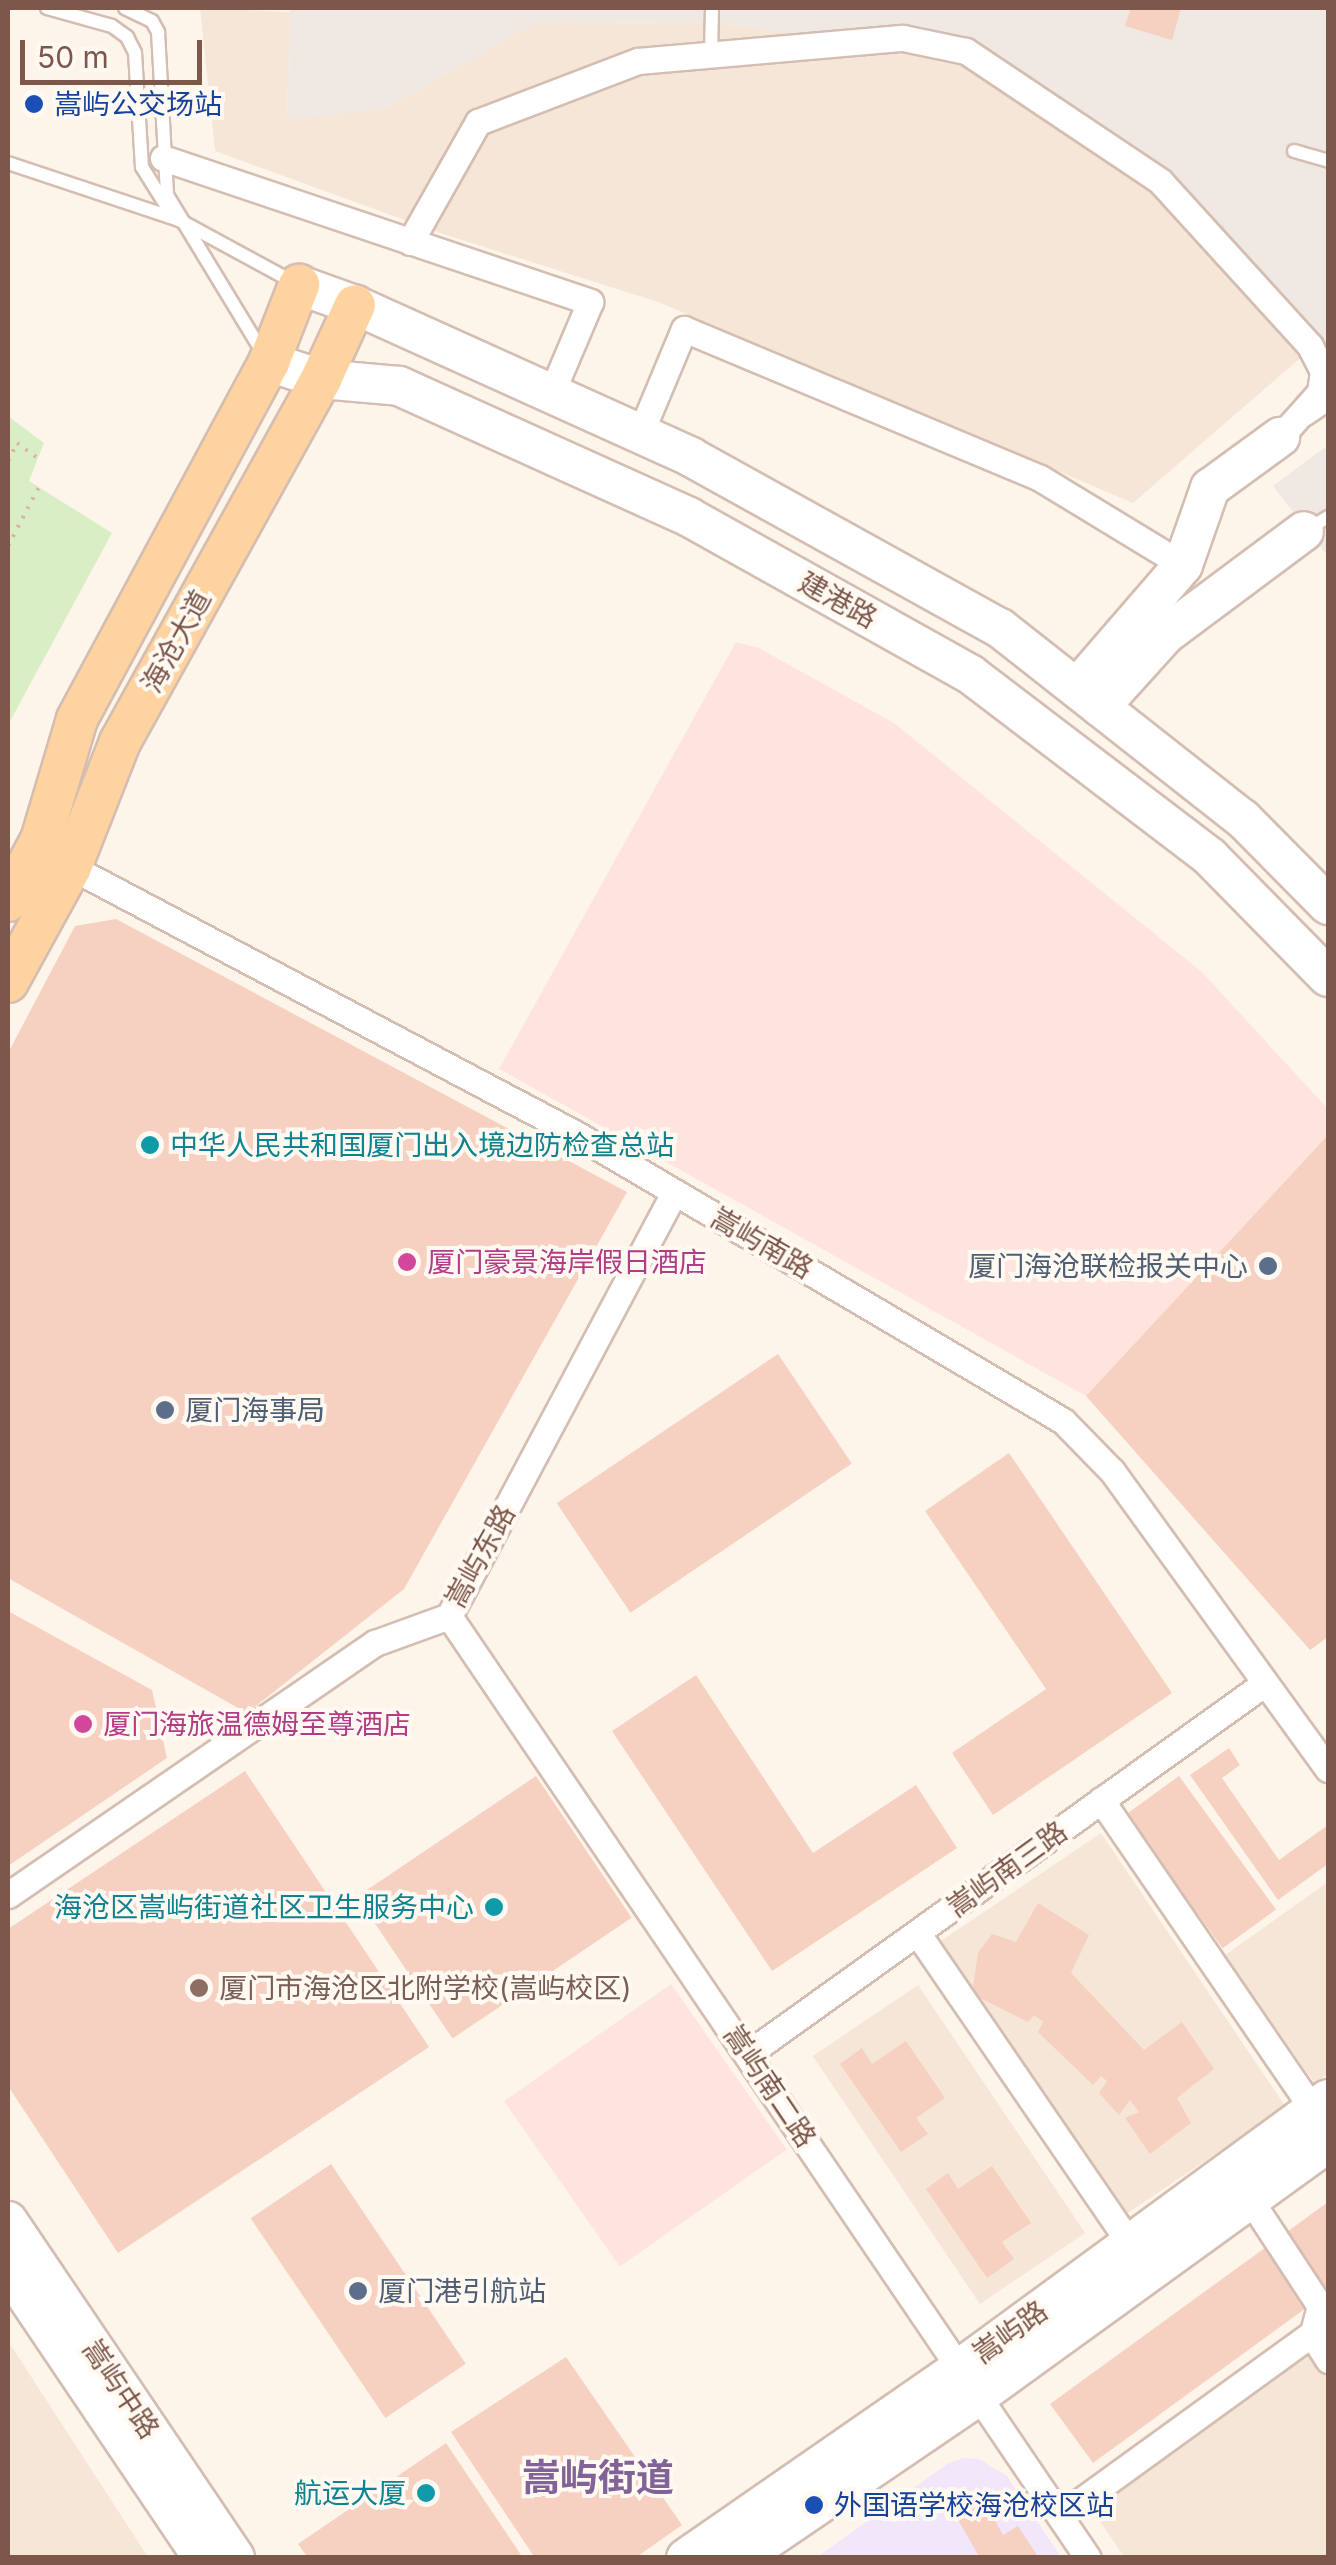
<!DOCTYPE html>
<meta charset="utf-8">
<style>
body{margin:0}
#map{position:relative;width:1336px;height:2565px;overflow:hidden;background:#fef5ea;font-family:Inter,"Noto Sans SC",sans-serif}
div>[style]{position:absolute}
.residential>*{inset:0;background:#f6e6d8;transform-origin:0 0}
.commercial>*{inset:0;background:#ffe4de;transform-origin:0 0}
.industrial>*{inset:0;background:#efe8e3}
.education>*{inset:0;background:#f2e6fb}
.green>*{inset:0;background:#daeec6}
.building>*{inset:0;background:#f6d0c0;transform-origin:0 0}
.path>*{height:4px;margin-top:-2px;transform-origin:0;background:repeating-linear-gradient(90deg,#dcb3a1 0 2.5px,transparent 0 10.5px)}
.roads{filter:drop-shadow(2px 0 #d4bdb1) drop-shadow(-2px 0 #d4bdb1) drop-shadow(0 2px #d4bdb1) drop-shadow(0 -2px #d4bdb1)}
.lane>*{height:12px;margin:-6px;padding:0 6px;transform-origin:6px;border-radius:6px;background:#fff}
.street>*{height:25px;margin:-12.5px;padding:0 12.5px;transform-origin:12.5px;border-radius:12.5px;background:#fff}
.secondary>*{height:38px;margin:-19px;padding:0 19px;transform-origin:19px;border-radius:19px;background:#fff}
.primary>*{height:40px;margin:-20px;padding:0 20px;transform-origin:20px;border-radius:20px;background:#ffd3a0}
.dots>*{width:28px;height:28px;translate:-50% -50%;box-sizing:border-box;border:5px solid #fff9f2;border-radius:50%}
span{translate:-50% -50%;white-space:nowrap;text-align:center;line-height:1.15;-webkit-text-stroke:8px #fff9f2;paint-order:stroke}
.transit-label{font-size:28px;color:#164399}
.left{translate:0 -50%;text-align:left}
.street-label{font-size:28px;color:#7c574a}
.culture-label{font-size:28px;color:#0d838f}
.right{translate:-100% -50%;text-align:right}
.hotel-label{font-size:28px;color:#b23c85}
.service-label{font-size:28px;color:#4e5e75}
.education-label{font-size:28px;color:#785e54}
.district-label{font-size:38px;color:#816398;font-weight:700}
.frame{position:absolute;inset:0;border:10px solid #7c574a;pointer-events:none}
.scale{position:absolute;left:20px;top:40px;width:182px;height:45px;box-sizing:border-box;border:5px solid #7c574a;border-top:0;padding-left:12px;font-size:30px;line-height:35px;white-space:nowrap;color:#7c574a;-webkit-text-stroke:8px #fff9f2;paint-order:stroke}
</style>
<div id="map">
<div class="residential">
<i style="clip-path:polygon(200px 8px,290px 12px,287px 119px,386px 108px,534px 23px,727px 24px,962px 54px,1155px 187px,1305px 354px,1133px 503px,658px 302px,440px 233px,215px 151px)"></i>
<i style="left:1101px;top:1833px;width:330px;height:196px;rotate:56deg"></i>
<i style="clip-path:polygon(1328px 1882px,1328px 2073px,1315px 2084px,1225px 1955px)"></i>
<i style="left:918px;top:1985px;width:299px;height:127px;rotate:56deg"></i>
<i style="clip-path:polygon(1328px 2336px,1328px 2557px,1124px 2557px,1089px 2505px)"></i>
<i style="clip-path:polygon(8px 2341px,148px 2557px,8px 2557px)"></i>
</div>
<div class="commercial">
<i style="clip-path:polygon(736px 642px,759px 648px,894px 723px,1202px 972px,1328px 1109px,1328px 1135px,1086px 1396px,499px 1069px)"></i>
<i style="left:671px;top:1984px;width:202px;height:204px;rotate:55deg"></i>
</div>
<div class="industrial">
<i style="clip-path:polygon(290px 8px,1328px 8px,1328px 384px,1155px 187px,962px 54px,727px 24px,535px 23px,386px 108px,287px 120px)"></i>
<i style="clip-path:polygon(1328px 445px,1328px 554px,1327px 555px,1273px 486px)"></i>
</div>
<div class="education">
<i style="clip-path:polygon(963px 2458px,979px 2459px,1007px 2476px,1061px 2557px,816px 2558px,947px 2464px)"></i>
</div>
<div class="green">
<i style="clip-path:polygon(8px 416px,44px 443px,29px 481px,112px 533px,8px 725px)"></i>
</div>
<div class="building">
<i style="clip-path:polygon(1131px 8px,1181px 8px,1172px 40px,1125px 26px)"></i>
<i style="clip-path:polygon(116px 919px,627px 1192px,404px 1589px,247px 1713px,8px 1578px,8px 1053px,75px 926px)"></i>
<i style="clip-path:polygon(1328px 1135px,1328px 1637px,1310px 1650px,1086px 1396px)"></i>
<i style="left:778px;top:1354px;width:132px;height:267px;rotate:56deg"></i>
<i style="clip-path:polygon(1009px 1453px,1172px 1693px,993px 1815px,952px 1753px,1046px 1689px,925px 1511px)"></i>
<i style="clip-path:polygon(8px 1611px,152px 1690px,167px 1758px,8px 1866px)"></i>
<i style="clip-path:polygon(696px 1675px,813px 1853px,916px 1785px,957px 1848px,772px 1971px,612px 1731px)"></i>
<i style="clip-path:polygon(1229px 1748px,1240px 1765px,1222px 1778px,1279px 1860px,1328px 1825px,1328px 1864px,1278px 1900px,1190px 1775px)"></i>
<i style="clip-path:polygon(245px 1771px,429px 2047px,118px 2253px,8px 2086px,8px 1929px)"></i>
<i style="left:536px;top:1776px;width:171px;height:216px;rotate:56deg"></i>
<i style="left:1179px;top:1776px;width:165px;height:66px;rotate:54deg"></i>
<i style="clip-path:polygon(1038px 1903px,1089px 1935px,1071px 1973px,1144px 2050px,1182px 2022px,1214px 2069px,1177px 2098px,1191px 2123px,1150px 2154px,1125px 2118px,1139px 2112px,1130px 2100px,1119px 2115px,1099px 2093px,1107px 2081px,1101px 2076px,1093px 2085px,1038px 2032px,1043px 2022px,1034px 2015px,1028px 2022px,972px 1994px,978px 1953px,992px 1934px,1016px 1942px)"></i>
<i style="clip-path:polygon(906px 2041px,945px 2098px,916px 2118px,928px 2134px,901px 2152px,840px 2064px,862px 2048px,872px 2064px)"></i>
<i style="left:331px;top:2164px;width:241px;height:97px;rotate:56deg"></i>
<i style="clip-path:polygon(992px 2166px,1031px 2223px,1002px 2242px,1014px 2259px,987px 2278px,926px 2189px,948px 2173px,958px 2189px)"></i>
<i style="clip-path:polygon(1328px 2202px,1328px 2292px,1093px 2463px,1050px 2404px)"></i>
<i style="clip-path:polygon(566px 2357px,682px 2525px,635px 2558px,535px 2558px,451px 2432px)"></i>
<i style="clip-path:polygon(446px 2443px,523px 2558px,308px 2558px,298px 2544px)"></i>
<i style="clip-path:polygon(982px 2497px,1003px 2535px,1018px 2526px,1039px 2558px,980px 2558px,954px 2513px)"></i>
</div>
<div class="path">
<i style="left:8px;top:461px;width:20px;rotate:-63deg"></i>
<i style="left:17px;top:443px;width:26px;rotate:36deg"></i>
<i style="left:8px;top:546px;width:67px;rotate:-62.3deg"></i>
</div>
<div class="roads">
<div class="lane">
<i style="left:47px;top:8px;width:67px;rotate:15.5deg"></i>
<i style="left:112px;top:26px;width:19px;rotate:36deg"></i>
<i style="left:127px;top:37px;width:18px;rotate:63deg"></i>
<i style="left:135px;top:53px;width:114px;rotate:86.5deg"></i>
<i style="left:142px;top:167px;width:47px;rotate:58deg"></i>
<i style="left:125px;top:8px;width:30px;rotate:26deg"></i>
<i style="left:152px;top:21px;width:13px;rotate:61deg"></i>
<i style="left:158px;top:32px;width:163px;rotate:86.8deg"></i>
<i style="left:167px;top:195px;width:188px;rotate:58.7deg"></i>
<i style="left:711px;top:55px;width:47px;rotate:-88.8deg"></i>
<i style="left:1294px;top:151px;width:35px;rotate:16deg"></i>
<i style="left:8px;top:163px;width:180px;rotate:18.4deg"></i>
<i style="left:179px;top:220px;width:132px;rotate:28.5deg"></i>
<i style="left:1307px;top:419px;width:25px;rotate:-34deg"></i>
<i style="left:1307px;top:530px;width:25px;rotate:-32deg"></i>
</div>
<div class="street">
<i style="left:163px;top:158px;width:451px;rotate:18.6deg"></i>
<i style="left:590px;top:302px;width:100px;rotate:113deg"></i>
<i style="left:410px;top:242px;width:138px;rotate:-60.5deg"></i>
<i style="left:478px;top:122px;width:171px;rotate:-20.9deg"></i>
<i style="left:638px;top:61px;width:266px;rotate:-5deg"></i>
<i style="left:903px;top:38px;width:64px;rotate:11.7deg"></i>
<i style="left:966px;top:51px;width:234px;rotate:33.8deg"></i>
<i style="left:1160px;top:181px;width:223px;rotate:47.7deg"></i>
<i style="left:1310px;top:346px;width:28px;rotate:63deg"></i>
<i style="left:1323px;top:371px;width:21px;rotate:98deg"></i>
<i style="left:1320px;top:392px;width:60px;rotate:131.6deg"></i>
<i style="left:640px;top:434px;width:114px;rotate:-67.3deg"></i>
<i style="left:684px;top:329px;width:386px;rotate:22.7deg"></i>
<i style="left:1040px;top:478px;width:167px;rotate:31.3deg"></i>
<i style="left:71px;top:867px;width:571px;rotate:27.87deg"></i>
<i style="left:576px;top:1134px;width:565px;rotate:30.51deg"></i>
<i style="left:1063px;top:1421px;width:70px;rotate:45.6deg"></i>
<i style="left:1112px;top:1471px;width:368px;rotate:54.1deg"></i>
<i style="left:449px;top:1616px;width:1138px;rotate:55.85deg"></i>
<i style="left:1101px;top:1800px;width:376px;rotate:55.6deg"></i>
<i style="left:8px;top:1895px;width:445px;rotate:-34.5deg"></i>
<i style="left:375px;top:1643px;width:79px;rotate:-20deg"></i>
<i style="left:449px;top:1616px;width:480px;rotate:-62deg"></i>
<i style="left:918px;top:1934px;width:376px;rotate:55.6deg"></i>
<i style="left:749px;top:2053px;width:635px;rotate:-35.64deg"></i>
<i style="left:1249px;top:2198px;width:129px;rotate:56.7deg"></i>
<i style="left:1320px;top:2306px;width:30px;rotate:105deg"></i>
<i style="left:1312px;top:2335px;width:30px;rotate:57deg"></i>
<i style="left:1060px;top:2516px;width:331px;rotate:-35.9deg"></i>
</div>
<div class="secondary">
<i style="left:299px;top:285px;width:59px;rotate:19.7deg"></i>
<i style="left:355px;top:305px;width:369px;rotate:24.3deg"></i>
<i style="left:691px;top:457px;width:353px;rotate:29deg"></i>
<i style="left:1000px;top:628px;width:309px;rotate:38.2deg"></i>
<i style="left:1243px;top:819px;width:121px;rotate:45.3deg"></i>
<i style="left:269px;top:362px;width:55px;rotate:18.1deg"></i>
<i style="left:321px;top:379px;width:78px;rotate:5.1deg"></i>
<i style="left:399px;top:386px;width:318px;rotate:24.3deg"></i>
<i style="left:689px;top:517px;width:322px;rotate:29.2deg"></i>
<i style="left:970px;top:674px;width:302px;rotate:37.3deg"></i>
<i style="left:1210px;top:857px;width:168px;rotate:45.5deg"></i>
<i style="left:1077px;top:688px;width:162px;rotate:-49.2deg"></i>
<i style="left:1183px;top:565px;width:82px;rotate:-70.7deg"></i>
<i style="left:1210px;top:488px;width:87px;rotate:-36.1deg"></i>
<i style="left:1100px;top:707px;width:98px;rotate:-47.9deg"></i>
<i style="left:1166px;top:634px;width:172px;rotate:-36.7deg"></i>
<i style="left:8px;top:2221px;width:406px;rotate:56deg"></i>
<i style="left:8px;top:2269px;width:349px;rotate:56deg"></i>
<i style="left:686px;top:2558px;width:332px;rotate:-34.7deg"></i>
<i style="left:959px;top:2369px;width:457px;rotate:-36.2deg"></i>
<i style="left:740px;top:2558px;width:288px;rotate:-34.2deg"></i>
<i style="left:978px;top:2396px;width:432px;rotate:-35.9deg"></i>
</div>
<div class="primary">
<i style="left:8px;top:901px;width:69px;rotate:-61.6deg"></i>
<i style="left:41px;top:840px;width:126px;rotate:-73.4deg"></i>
<i style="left:77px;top:719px;width:405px;rotate:-61.7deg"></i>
<i style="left:269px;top:362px;width:83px;rotate:-68.7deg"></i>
<i style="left:8px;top:982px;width:131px;rotate:-61.3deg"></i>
<i style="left:71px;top:867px;width:134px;rotate:-68.6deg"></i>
<i style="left:120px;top:742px;width:415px;rotate:-61deg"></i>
<i style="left:321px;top:379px;width:81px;rotate:-65.3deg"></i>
</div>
</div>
<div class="dots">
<i style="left:34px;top:104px;background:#1a4fb4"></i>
<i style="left:150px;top:1145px;background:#0f9aa8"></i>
<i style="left:407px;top:1262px;background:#d1479c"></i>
<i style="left:1268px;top:1266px;background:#5c6f8a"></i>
<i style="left:165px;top:1410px;background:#5c6f8a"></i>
<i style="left:83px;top:1724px;background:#d1479c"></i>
<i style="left:494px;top:1907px;background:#0f9aa8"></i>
<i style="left:199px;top:1988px;background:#8d6e63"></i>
<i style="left:358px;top:2291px;background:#5c6f8a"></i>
<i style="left:426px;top:2493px;background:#0f9aa8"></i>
<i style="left:814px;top:2505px;background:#1a4fb4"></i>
</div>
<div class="transit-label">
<span class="left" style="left:54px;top:104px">嵩屿公交场站</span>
<span class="left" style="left:834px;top:2505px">外国语学校海沧校区站</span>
</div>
<div class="street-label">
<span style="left:838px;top:600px;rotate:29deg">建港路</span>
<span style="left:176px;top:641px;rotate:-61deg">海沧大道</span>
<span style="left:762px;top:1243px;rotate:30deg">嵩屿南路</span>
<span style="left:480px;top:1556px;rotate:-61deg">嵩屿东路</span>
<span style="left:1007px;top:1869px;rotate:-36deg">嵩屿南三路</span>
<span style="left:770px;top:2086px;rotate:56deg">嵩屿南二路</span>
<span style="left:1010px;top:2332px;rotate:-36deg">嵩屿路</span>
<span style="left:121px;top:2389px;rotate:56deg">嵩屿中路</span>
</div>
<div class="culture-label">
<span class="left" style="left:170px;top:1145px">中华人民共和国厦门出入境边防检查总站</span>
<span class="right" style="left:474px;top:1907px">海沧区嵩屿街道社区卫生服务中心</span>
<span class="right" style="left:406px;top:2493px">航运大厦</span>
</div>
<div class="hotel-label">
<span class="left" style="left:427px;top:1262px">厦门豪景海岸假日酒店</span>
<span class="left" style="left:103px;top:1724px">厦门海旅温德姆至尊酒店</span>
</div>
<div class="service-label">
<span class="right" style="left:1248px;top:1266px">厦门海沧联检报关中心</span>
<span class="left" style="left:185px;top:1410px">厦门海事局</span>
<span class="left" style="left:378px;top:2291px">厦门港引航站</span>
</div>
<div class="education-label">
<span class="left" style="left:219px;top:1988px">厦门市海沧区北附学校(嵩屿校区)</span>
</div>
<div class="district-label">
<span style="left:598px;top:2478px">嵩屿街道</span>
</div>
<div class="frame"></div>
<div class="scale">50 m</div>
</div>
